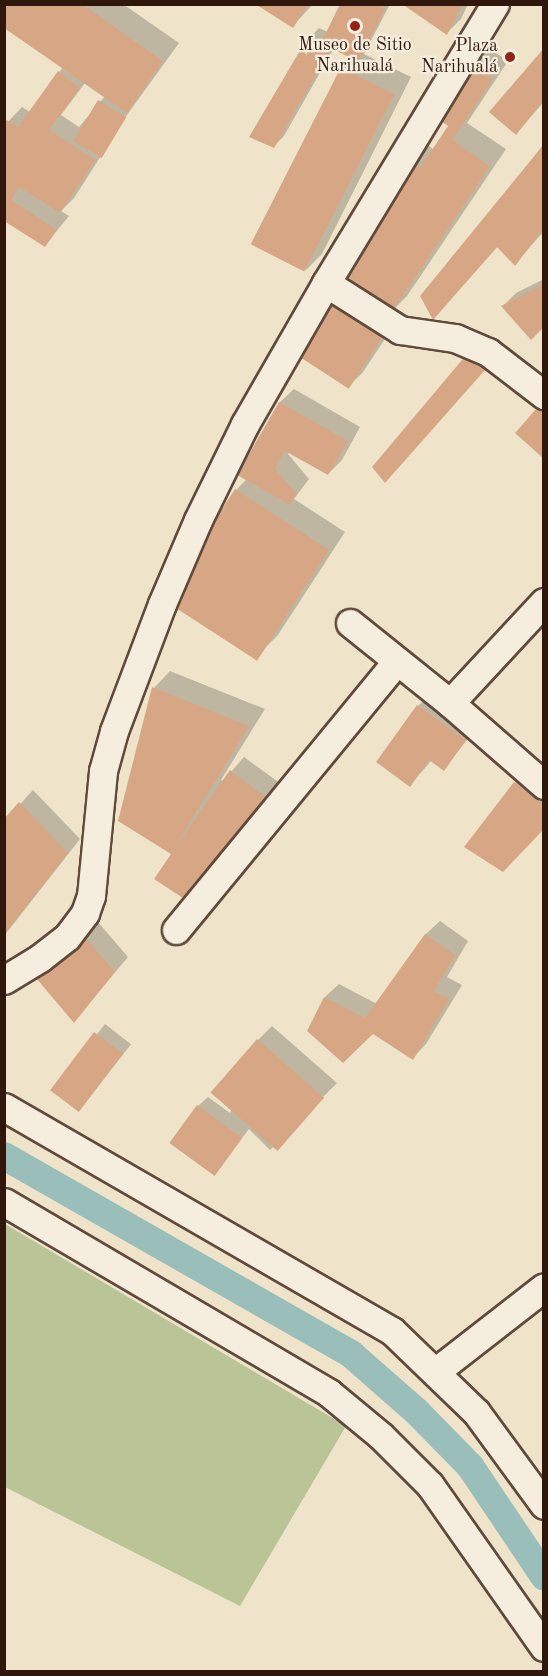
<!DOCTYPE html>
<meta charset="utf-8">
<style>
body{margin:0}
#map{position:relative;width:548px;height:1676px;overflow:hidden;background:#efe4ca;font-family:"Old Standard TT",serif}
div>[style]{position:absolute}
.green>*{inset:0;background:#b9c497}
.shadow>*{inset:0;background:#0003;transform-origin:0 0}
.canal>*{height:28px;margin:-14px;padding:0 14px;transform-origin:14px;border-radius:14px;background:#9abeba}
.building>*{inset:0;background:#d7a785;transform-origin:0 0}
.roads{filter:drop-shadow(2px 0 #604a3c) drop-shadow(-2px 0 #604a3c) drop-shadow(0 2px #604a3c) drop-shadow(0 -2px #604a3c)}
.minor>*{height:27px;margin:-13.5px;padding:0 13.5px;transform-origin:13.5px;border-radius:13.5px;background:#f5eddd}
.dots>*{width:16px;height:16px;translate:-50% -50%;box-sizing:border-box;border:3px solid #f5eddd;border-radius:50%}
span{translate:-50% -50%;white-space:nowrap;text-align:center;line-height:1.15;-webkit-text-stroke:4.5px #f5eddd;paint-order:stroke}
.poi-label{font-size:18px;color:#30170c}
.right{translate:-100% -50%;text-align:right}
.frame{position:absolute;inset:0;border:6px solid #30170c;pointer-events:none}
</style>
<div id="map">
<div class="green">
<i style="clip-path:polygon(5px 1224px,346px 1426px,240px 1606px,5px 1487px)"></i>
</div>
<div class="shadow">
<i style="clip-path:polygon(evenodd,4px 4px,123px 4px,179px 43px,106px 144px,108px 145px,74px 198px,61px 211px,69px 216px,45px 245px,4px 219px,4px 126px,22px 107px,30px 112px,63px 67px,4px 4px,85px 83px,105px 96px,79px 127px,61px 115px,85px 83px)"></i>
<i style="clip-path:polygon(258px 4px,313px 4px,293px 26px)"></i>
<i style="clip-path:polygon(342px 4px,390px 4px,364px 54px,411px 77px,322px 254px,305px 271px,343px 68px,353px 57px,334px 48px,284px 136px,274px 146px,309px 38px,319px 28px,328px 32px)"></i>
<i style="clip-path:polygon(405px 4px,468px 4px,461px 19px,447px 33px)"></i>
<i style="clip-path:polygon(490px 49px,508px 61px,467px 123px,506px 149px,407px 296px,390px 313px,398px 319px,363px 372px,349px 386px,411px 162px,428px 145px,434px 150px,450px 126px,473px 66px)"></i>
<i style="clip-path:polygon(544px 51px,544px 102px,516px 133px)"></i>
<i style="clip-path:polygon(544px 146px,544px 231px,515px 264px,498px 246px,434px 318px)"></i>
<i style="clip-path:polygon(544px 279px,544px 326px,503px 306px,516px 293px)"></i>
<i style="clip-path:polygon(468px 355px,494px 359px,394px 471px)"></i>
<i style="clip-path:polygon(294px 389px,360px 427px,342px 460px,328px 474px,289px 452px,288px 454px,309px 479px,294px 499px,345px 532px,278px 635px,261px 652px,236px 490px,247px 479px,239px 475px,280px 402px)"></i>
<i style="clip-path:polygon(170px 671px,265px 709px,221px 780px,223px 781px,244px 757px,281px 784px,205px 889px,177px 848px,171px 852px,154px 688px)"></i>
<i style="clip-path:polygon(432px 692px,478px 726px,444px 769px,432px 760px,410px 785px,378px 761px,418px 706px)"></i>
<i style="clip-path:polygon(528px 769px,544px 782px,544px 828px,515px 783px)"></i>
<i style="clip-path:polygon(33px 790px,80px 839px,4px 936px,4px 822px)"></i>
<i style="clip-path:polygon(97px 921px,128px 957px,74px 1021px,38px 978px)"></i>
<i style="clip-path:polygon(440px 921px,468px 941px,447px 977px,462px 985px,426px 1044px,413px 1058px,373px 1032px,309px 1030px,325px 997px,339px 984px,377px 1004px,426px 934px)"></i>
<i style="left:105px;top:1024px;width:33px;height:85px;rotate:38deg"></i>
<i style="clip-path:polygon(272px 1026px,337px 1083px,270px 1150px,249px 1129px,215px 1173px,198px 1106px,208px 1097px,230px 1113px,258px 1040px)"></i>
</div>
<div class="canal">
<i style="left:4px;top:1156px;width:400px;rotate:29.7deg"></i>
<i style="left:351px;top:1354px;width:88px;rotate:41.3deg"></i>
<i style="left:417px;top:1412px;width:76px;rotate:45.5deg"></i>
<i style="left:470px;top:1466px;width:133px;rotate:56.1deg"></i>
</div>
<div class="building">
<i style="clip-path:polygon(4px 4px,82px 4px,163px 61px,127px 113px,4px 28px)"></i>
<i style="clip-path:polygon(255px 4px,308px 4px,293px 28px)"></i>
<i style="clip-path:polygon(340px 4px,376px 4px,385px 9px,358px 62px,331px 48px,274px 148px,249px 137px,308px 37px,321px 43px)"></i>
<i style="clip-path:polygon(402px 4px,462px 4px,447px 35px)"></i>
<i style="clip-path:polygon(544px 48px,544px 100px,516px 135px,489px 112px)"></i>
<i style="clip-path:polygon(472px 65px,493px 79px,452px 140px,490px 166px,390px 315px,332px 276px,410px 161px,420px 168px,448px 126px,436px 118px)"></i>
<i style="left:341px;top:67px;width:60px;height:199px;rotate:27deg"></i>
<i style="clip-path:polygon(58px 71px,80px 88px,49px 130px,95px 160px,60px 213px,19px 187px,11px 200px,57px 230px,45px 247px,4px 221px,4px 124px,7px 120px,18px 127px)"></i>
<i style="left:98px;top:100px;width:33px;height:48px;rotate:31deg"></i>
<i style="clip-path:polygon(544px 144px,544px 228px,515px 266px,497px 247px,433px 320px,420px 296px)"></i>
<i style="clip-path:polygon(544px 284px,544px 327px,531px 340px,501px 306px)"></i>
<i style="left:329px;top:296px;width:67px;height:67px;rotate:33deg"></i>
<i style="clip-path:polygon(467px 354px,485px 370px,385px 483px,372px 467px)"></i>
<i style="clip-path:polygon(544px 400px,544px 459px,515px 433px)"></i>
<i style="clip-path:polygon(279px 402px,348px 441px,328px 475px,285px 451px,275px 469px,296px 493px,290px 505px,237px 475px)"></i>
<i style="left:235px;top:489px;width:112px;height:132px;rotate:33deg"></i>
<i style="clip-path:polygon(152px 687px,249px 726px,175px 847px,230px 770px,268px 799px,192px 904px,154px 879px,171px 854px,118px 821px)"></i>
<i style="clip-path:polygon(417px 705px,466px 740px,444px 771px,429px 760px,410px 787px,376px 762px)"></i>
<i style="clip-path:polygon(514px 782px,544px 806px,544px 829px,503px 872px,464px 847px)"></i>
<i style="clip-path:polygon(19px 802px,68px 853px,4px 935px,4px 819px)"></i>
<i style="clip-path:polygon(82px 934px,115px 972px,74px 1023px,36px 978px)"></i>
<i style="clip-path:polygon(425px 934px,455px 955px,434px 991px,449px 999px,413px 1060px,373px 1034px,343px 1063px,307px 1031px,324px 997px,365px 1018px)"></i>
<i style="left:94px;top:1032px;width:36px;height:73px;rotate:37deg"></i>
<i style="left:257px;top:1039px;width:89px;height:71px;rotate:41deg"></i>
<i style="left:197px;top:1105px;width:56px;height:47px;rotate:36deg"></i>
</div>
<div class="roads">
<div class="minor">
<i style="left:326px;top:283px;width:88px;rotate:32.4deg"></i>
<i style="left:400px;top:330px;width:56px;rotate:8.3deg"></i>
<i style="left:455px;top:338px;width:36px;rotate:23deg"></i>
<i style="left:488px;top:352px;width:71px;rotate:37.5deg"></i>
<i style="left:350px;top:623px;width:128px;rotate:38.7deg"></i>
<i style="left:450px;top:703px;width:125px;rotate:41.1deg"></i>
<i style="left:450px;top:703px;width:138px;rotate:-47.1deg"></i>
<i style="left:176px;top:930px;width:348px;rotate:-50.6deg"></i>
<i style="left:4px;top:980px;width:42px;rotate:-31.4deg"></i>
<i style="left:40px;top:958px;width:34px;rotate:-38deg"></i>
<i style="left:67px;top:937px;width:30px;rotate:-53deg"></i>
<i style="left:85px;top:913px;width:18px;rotate:-71deg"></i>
<i style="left:91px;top:896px;width:126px;rotate:-84.5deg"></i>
<i style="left:103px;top:771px;width:41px;rotate:-74.6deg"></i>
<i style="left:114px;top:731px;width:136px;rotate:-69.3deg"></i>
<i style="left:162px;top:604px;width:91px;rotate:-66.8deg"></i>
<i style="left:198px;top:520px;width:107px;rotate:-63.9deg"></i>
<i style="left:245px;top:424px;width:163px;rotate:-60.1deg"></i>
<i style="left:326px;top:283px;width:326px;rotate:-58.8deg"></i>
<i style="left:4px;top:1107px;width:448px;rotate:30deg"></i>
<i style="left:392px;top:1331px;width:117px;rotate:44deg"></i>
<i style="left:476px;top:1412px;width:115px;rotate:53.8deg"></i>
<i style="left:4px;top:1202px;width:377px;rotate:30.4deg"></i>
<i style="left:329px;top:1393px;width:67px;rotate:39.6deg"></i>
<i style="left:381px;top:1436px;width:69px;rotate:45deg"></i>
<i style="left:430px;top:1485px;width:198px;rotate:54.9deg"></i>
<i style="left:435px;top:1372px;width:138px;rotate:-37.9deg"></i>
</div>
</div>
<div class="dots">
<i style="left:355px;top:26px;background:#8f2418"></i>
<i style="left:510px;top:57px;background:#8f2418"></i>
</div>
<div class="poi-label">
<span style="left:355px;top:56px">Museo de Sitio<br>Narihualá</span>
<span class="right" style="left:498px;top:57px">Plaza<br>Narihualá</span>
</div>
<div class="frame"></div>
</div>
